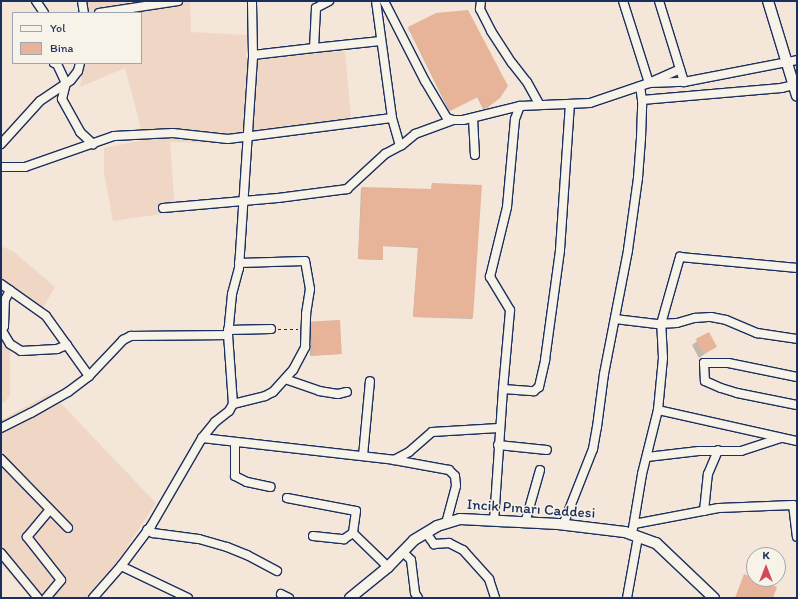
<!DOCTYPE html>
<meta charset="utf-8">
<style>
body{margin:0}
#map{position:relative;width:798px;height:599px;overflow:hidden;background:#f4e6d8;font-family:Itim,sans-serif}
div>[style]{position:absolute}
.built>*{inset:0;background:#f0d7c5}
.shadow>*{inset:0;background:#0003}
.building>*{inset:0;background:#e7b499;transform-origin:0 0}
.path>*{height:1px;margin-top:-0.5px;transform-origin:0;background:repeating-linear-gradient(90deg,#1b2f5e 0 3px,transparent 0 6px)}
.roads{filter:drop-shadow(1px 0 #1b2f5e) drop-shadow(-1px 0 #1b2f5e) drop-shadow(0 1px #1b2f5e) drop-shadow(0 -1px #1b2f5e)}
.minor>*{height:8px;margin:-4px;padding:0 4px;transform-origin:4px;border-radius:4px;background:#f7f3e8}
.major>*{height:10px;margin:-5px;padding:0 5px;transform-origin:5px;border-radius:5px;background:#f7f3e8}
span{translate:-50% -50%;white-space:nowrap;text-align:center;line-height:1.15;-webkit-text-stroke:3px #f7f3e8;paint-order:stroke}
.street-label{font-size:15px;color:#1b2f5e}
.frame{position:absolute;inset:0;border:2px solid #1b2f5e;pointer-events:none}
.legend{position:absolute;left:12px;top:12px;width:130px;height:52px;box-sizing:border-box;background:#f7f3e8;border:1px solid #9fa5b1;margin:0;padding:5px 7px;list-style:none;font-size:12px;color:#1b2f5e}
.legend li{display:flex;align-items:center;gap:8px;height:20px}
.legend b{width:20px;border:1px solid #9fa5b1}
.north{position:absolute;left:746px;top:547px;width:40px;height:40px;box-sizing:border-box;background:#f7f3e8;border:1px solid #9fa5b1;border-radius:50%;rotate:0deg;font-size:11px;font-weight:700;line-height:16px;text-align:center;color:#1b2f5e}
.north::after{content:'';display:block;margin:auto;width:14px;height:18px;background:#d1495b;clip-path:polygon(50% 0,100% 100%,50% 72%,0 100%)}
</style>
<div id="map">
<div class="built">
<i style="clip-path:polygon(87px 1px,190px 1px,191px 32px,247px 35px,246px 57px,345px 51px,352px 128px,237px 143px,170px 142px,175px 212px,113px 221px,104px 173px,104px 148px,144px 140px,125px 68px,80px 87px,84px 63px,141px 63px,141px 13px,89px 13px)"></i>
<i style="clip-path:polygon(1px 246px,14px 252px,55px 287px,39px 315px,1px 289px)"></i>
<i style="clip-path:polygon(1px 323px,10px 329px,10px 395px,5px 402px,1px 403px)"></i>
<i style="clip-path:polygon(51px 393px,156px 503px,117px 562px,87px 598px,31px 598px,1px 564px,1px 420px)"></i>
</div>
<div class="shadow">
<i style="clip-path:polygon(408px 28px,409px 28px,497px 99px,483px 109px,477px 97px,449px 111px)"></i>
<i style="clip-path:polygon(432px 184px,472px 318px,472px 319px,413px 317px,418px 248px,382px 246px,381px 260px,358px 259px,361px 188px,431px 190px)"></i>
<i style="clip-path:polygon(311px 323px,312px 323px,340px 354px,310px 356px)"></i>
<i style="clip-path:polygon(708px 333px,716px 346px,699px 358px,692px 345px)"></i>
</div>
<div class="building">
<i style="clip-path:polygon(468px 10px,508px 86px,500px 98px,487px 108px,484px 109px,478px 97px,450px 111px,408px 27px,436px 13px)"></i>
<i style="clip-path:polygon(432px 183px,482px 185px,473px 318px,413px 317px,418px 247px,383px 246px,383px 260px,358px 259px,362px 187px,431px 189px)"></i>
<i style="left:340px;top:320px;width:34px;height:29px;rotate:87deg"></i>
<i style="left:709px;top:332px;width:17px;height:15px;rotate:62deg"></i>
<i style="clip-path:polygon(744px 574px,777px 587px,773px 598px,735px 598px)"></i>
</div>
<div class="path">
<i style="left:278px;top:329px;width:20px"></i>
</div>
<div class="roads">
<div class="minor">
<i style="left:36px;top:1px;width:14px;rotate:56deg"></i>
<i style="left:82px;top:1px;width:12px;rotate:81deg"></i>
<i style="left:376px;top:1px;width:118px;rotate:82.2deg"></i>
<i style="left:392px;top:118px;width:29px;rotate:74deg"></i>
<i style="left:384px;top:1px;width:90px;rotate:62.9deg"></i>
<i style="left:425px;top:81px;width:43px;rotate:59.3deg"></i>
<i style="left:447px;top:118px;width:6px;rotate:18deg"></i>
<i style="left:453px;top:120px;width:10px"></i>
<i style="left:463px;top:120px;width:59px;rotate:-13.8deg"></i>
<i style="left:520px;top:106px;width:70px;rotate:-2.5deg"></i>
<i style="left:590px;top:103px;width:62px;rotate:-18.7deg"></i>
<i style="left:649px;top:83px;width:34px;rotate:-24deg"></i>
<i style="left:481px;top:1px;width:8px;rotate:97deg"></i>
<i style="left:480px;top:9px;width:25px;rotate:63deg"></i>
<i style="left:491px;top:31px;width:38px;rotate:57deg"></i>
<i style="left:512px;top:63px;width:24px;rotate:52deg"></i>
<i style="left:527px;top:82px;width:26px;rotate:61deg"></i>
<i style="left:623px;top:1px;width:86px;rotate:72.4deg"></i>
<i style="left:649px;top:83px;width:35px;rotate:-2deg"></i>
<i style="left:684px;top:82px;width:115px;rotate:-11deg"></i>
<i style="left:659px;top:1px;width:85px;rotate:72.8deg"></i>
<i style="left:99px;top:13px;width:80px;rotate:-8.6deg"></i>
<i style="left:314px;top:48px;width:67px;rotate:-6deg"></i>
<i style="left:253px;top:55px;width:61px;rotate:-6.5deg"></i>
<i style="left:314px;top:48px;width:40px;rotate:-87.1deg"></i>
<i style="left:316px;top:8px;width:15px;rotate:-28deg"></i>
<i style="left:54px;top:63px;width:3px;rotate:18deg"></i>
<i style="left:57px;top:64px;width:21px;rotate:65deg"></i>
<i style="left:66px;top:83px;width:16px;rotate:104deg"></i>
<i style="left:62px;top:99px;width:38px;rotate:61deg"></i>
<i style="left:80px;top:132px;width:18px;rotate:43deg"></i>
<i style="left:642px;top:100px;width:140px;rotate:-4.9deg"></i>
<i style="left:781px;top:88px;width:13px;rotate:-13deg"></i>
<i style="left:473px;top:118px;width:37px;rotate:87deg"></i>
<i style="left:1px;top:144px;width:58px;rotate:-47.8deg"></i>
<i style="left:40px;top:101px;width:37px;rotate:-34deg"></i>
<i style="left:71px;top:80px;width:11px;rotate:-52deg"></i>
<i style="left:78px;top:71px;width:8px;rotate:-76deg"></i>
<i style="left:1px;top:167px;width:24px"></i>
<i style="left:25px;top:167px;width:94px;rotate:-19.2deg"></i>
<i style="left:114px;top:136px;width:59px;rotate:-2.9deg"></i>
<i style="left:173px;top:133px;width:55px;rotate:6.2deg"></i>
<i style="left:228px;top:139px;width:165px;rotate:-7.3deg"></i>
<i style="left:163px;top:208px;width:115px;rotate:-5deg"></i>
<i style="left:278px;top:198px;width:70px;rotate:-7.4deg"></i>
<i style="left:347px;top:189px;width:52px;rotate:-42.6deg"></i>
<i style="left:385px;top:154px;width:19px;rotate:-28deg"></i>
<i style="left:402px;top:145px;width:17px;rotate:-40deg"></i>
<i style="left:415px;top:134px;width:40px;rotate:-20.2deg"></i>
<i style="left:1px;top:284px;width:55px;rotate:35.4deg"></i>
<i style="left:46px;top:316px;width:74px;rotate:54.4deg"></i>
<i style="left:615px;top:319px;width:42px;rotate:6.8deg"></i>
<i style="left:657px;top:324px;width:20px;rotate:-3deg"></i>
<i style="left:677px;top:323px;width:19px;rotate:-16deg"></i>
<i style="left:695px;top:318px;width:16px;rotate:-4deg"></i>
<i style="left:711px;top:317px;width:15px;rotate:11deg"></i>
<i style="left:726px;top:320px;width:34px;rotate:23deg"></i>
<i style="left:757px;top:333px;width:40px;rotate:8.5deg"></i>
<i style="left:1px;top:329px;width:17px;rotate:59deg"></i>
<i style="left:10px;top:344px;width:13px;rotate:32deg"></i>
<i style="left:21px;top:351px;width:36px;rotate:-3deg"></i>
<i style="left:57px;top:349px;width:11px;rotate:-22deg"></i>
<i style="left:2px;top:330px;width:4px;rotate:-63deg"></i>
<i style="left:4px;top:326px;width:26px;rotate:-88deg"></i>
<i style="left:5px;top:300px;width:11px;rotate:-63deg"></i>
<i style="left:228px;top:330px;width:43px;rotate:-1.3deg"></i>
<i style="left:797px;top:377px;width:70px;rotate:-168.5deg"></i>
<i style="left:728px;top:363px;width:24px;rotate:180deg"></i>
<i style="left:704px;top:363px;width:18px;rotate:87deg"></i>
<i style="left:705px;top:381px;width:17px;rotate:24deg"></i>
<i style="left:721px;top:388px;width:17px;rotate:17deg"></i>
<i style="left:737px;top:393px;width:61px;rotate:11.3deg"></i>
<i style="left:285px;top:379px;width:36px;rotate:19deg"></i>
<i style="left:319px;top:391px;width:19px;rotate:9deg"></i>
<i style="left:338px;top:394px;width:9px;rotate:-13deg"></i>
<i style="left:503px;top:389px;width:79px;rotate:-84.9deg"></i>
<i style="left:510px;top:310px;width:39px;rotate:-121deg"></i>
<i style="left:490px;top:277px;width:72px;rotate:-76.3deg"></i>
<i style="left:507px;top:207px;width:88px;rotate:-84.8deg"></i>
<i style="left:515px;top:119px;width:14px;rotate:-69deg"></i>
<i style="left:233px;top:404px;width:33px;rotate:-14deg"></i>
<i style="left:265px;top:396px;width:9px;rotate:-27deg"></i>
<i style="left:273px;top:392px;width:30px;rotate:-48deg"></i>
<i style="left:293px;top:370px;width:26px;rotate:-62deg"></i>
<i style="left:305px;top:347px;width:33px;rotate:-88deg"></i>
<i style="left:306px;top:314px;width:25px;rotate:-81deg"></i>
<i style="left:310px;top:289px;width:28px;rotate:-100deg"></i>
<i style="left:305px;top:261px;width:66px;rotate:178.3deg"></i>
<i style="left:658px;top:410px;width:52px;rotate:-84.5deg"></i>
<i style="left:663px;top:358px;width:34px;rotate:-93deg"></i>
<i style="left:661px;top:324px;width:70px;rotate:-74.2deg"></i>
<i style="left:680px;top:257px;width:118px;rotate:5.4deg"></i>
<i style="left:1px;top:428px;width:34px;rotate:-27deg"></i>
<i style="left:31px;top:413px;width:43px;rotate:-29.6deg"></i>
<i style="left:68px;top:392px;width:26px;rotate:-37deg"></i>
<i style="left:89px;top:376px;width:50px;rotate:-46.6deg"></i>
<i style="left:123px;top:340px;width:9px;rotate:-27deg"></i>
<i style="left:131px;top:336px;width:97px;rotate:-0.6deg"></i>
<i style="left:202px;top:438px;width:193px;rotate:6.5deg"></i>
<i style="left:394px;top:460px;width:56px;rotate:10.3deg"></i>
<i style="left:449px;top:470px;width:8px;rotate:45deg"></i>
<i style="left:455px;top:476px;width:10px;rotate:84deg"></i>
<i style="left:456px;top:486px;width:38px;rotate:105deg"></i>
<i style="left:235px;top:442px;width:34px;rotate:90deg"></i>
<i style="left:235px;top:476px;width:13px;rotate:27deg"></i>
<i style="left:247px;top:482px;width:24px;rotate:12deg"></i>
<i style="left:498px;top:445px;width:49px;rotate:5.8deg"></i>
<i style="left:363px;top:456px;width:75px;rotate:-84.7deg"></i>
<i style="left:647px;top:457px;width:52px;rotate:-6.6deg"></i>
<i style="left:699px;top:451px;width:42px"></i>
<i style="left:741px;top:451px;width:42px;rotate:-18deg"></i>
<i style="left:1px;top:459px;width:96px;rotate:45.8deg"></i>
<i style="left:394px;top:460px;width:17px;rotate:-28deg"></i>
<i style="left:409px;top:452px;width:30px;rotate:-41deg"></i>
<i style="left:432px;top:432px;width:67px;rotate:-3.4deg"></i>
<i style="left:287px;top:498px;width:70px;rotate:10.7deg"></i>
<i style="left:356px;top:511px;width:22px;rotate:98deg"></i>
<i style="left:353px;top:533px;width:49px;rotate:44.2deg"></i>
<i style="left:704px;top:511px;width:37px;rotate:-84deg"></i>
<i style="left:708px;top:474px;width:26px;rotate:-67deg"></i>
<i style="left:494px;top:521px;width:132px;rotate:-86.1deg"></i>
<i style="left:503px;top:389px;width:31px;rotate:4deg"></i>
<i style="left:534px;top:391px;width:6px;rotate:-39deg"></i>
<i style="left:539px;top:387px;width:28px;rotate:-77deg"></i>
<i style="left:545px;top:360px;width:111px;rotate:-82.2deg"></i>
<i style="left:560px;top:250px;width:145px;rotate:-86.1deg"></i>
<i style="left:525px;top:523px;width:55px;rotate:-74.2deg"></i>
<i style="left:634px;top:524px;width:86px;rotate:-10.7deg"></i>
<i style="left:719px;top:508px;width:74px;rotate:-2.3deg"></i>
<i style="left:793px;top:505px;width:32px;rotate:83deg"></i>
<i style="left:563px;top:525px;width:82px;rotate:-68.5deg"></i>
<i style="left:593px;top:449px;width:22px;rotate:-80deg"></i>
<i style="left:597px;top:427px;width:53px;rotate:-82.5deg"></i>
<i style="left:604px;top:374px;width:126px;rotate:-79deg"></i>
<i style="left:628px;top:250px;width:73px;rotate:-82.1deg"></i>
<i style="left:638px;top:178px;width:40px;rotate:-85.7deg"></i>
<i style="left:641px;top:138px;width:38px;rotate:-88deg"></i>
<i style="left:642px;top:100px;width:14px;rotate:-98deg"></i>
<i style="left:147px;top:530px;width:7px;rotate:27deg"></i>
<i style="left:153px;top:533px;width:46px;rotate:7.4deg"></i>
<i style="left:199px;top:539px;width:29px;rotate:16deg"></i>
<i style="left:227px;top:547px;width:22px;rotate:22deg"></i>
<i style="left:247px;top:555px;width:34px;rotate:28deg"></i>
<i style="left:426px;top:533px;width:14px;rotate:54deg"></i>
<i style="left:434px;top:544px;width:15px;rotate:-4deg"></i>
<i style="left:449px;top:543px;width:16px;rotate:27deg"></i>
<i style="left:463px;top:550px;width:39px;rotate:48deg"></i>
<i style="left:489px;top:579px;width:20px;rotate:72deg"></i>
<i style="left:632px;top:534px;width:61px;rotate:-80.5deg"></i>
<i style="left:642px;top:474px;width:66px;rotate:-76deg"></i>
<i style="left:658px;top:410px;width:142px;rotate:12.6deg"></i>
<i style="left:313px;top:536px;width:31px;rotate:6deg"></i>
<i style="left:344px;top:539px;width:11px;rotate:-34deg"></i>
<i style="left:403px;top:552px;width:11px;rotate:45deg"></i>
<i style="left:411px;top:560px;width:33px;rotate:83deg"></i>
<i style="left:415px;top:593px;width:6px;rotate:59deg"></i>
<i style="left:1px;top:553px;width:58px;rotate:50.6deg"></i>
<i style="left:121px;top:566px;width:74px;rotate:25.5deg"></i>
<i style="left:281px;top:594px;width:9px;rotate:27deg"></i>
<i style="left:46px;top:598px;width:23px;rotate:-50deg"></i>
<i style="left:61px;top:580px;width:55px;rotate:-128.3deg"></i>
<i style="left:27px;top:537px;width:35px;rotate:-50deg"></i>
<i style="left:93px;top:598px;width:43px;rotate:-48.8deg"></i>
<i style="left:121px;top:566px;width:50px;rotate:-53.1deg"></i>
<i style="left:151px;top:526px;width:102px;rotate:-59.9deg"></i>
<i style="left:202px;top:438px;width:21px;rotate:-51deg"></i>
<i style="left:215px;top:422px;width:18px;rotate:-38deg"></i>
<i style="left:229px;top:411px;width:8px;rotate:-60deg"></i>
<i style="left:233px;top:404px;width:69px;rotate:-94.1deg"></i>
<i style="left:228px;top:335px;width:41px;rotate:-84.4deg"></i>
<i style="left:232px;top:294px;width:27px;rotate:-75deg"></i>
<i style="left:239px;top:268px;width:213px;rotate:-86.2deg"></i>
<i style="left:253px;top:55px;width:54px;rotate:-91.1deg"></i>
<i style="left:627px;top:598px;width:62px;rotate:-79.8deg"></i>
</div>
<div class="major">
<i style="left:768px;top:1px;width:99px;rotate:73deg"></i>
<i style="left:350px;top:598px;width:49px;rotate:-39.2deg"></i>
<i style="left:388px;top:567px;width:37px;rotate:-46deg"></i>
<i style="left:414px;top:540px;width:27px;rotate:-31deg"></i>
<i style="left:437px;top:526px;width:24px;rotate:-17deg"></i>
<i style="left:460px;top:519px;width:98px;rotate:2.9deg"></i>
<i style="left:558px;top:524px;width:67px;rotate:6.8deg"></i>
<i style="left:625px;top:532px;width:33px;rotate:20deg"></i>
<i style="left:656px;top:543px;width:80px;rotate:43.5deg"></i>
</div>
</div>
<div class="street-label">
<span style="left:531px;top:509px;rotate:4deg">Incik Pınarı Caddesi</span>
</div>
<div class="frame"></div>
<ul class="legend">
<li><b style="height:5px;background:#f7f3e8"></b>Yol</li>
<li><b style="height:11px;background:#e7b499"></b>Bina</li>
</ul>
<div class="north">K</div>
</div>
